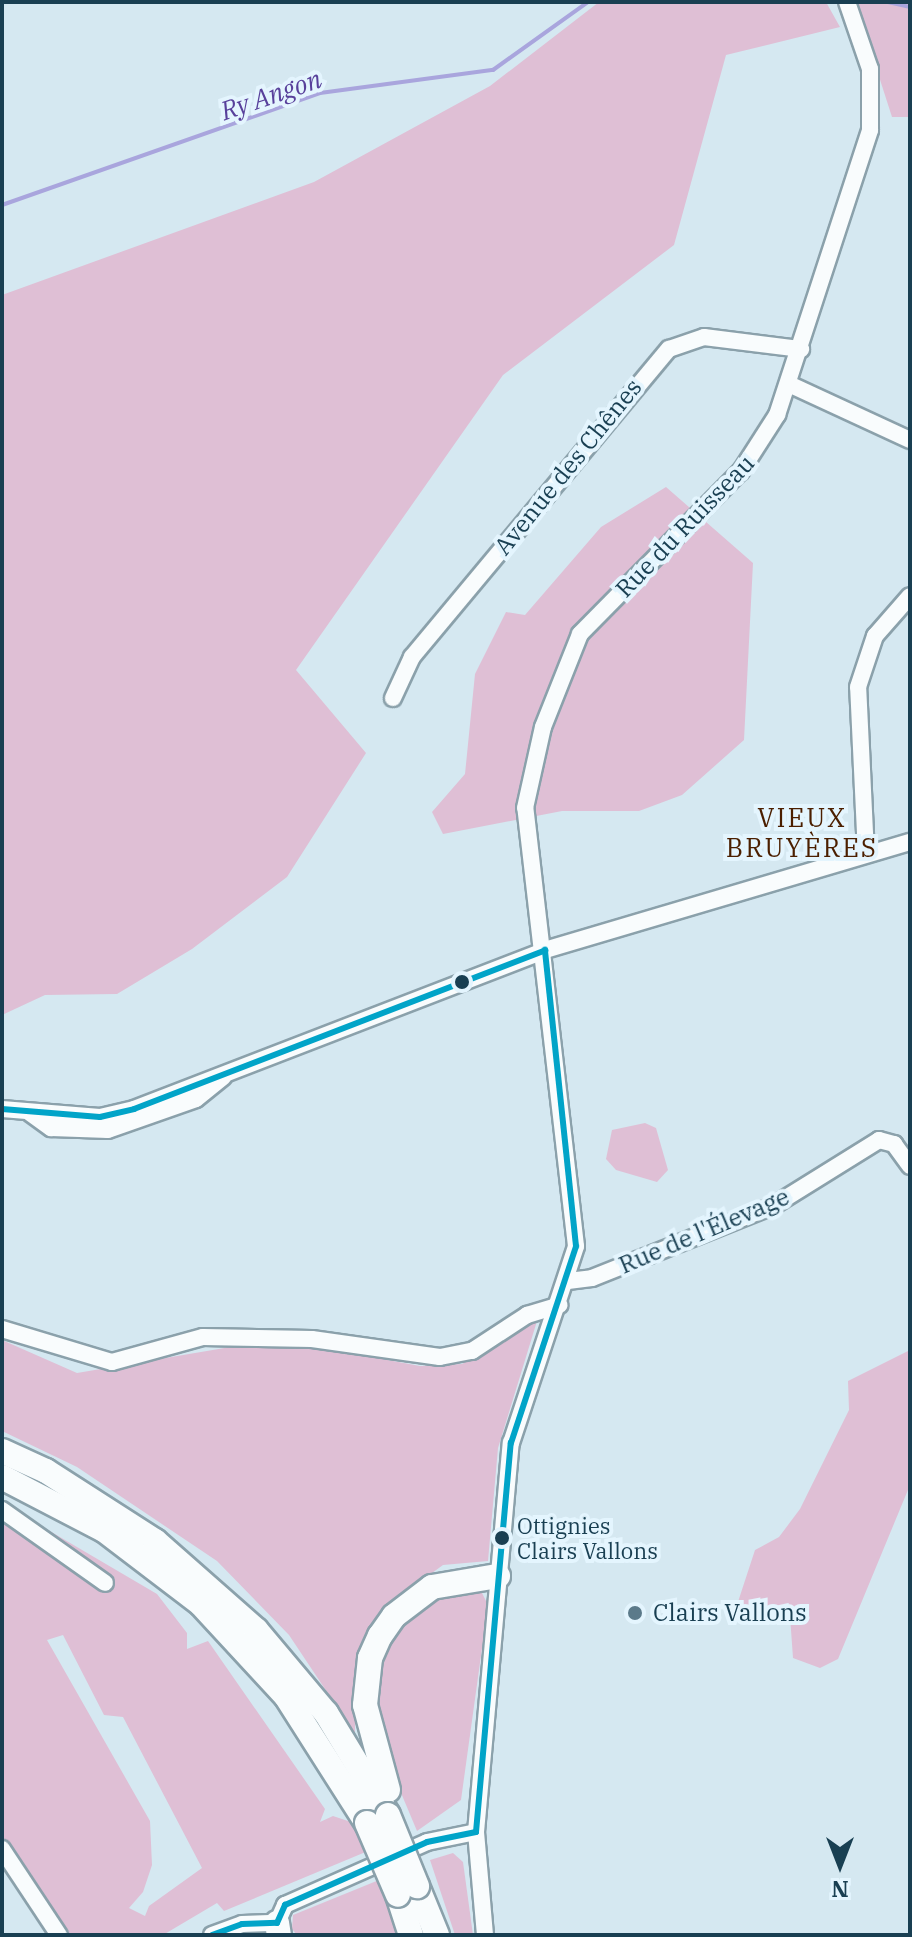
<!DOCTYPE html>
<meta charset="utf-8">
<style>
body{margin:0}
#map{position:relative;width:912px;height:1937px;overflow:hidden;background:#d5e8f1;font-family:"IBM Plex Serif",serif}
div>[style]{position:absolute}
.green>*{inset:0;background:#dfbfd5}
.stream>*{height:4px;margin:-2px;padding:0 2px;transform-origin:2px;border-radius:2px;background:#a9a5dd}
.roads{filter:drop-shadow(2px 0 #8ba1ab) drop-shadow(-2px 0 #8ba1ab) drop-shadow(0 2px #8ba1ab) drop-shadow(0 -2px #8ba1ab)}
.minor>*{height:16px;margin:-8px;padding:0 8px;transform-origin:8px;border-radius:8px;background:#f9fcfd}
.highway>*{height:24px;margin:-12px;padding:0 12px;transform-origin:12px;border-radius:12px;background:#f9fcfd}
.bridges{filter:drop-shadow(2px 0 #8ba1ab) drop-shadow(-2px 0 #8ba1ab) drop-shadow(0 2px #8ba1ab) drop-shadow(0 -2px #8ba1ab)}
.highway-bridge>*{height:24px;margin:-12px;padding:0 12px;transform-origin:12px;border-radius:12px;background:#f9fcfd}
.bus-1>*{height:6px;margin:-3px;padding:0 3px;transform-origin:3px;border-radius:3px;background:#01a4c8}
.dots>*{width:22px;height:22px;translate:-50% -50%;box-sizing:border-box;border:4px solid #e4f5fe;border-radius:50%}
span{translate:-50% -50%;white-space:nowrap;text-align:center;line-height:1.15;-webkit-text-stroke:8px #e4f5fe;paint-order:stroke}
.bus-label{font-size:22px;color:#193f52}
.left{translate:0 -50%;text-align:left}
.street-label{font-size:24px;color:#193f52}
.poi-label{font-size:24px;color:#193f52}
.water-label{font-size:26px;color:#58409b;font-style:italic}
.neighbourhood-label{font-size:26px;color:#4b1f00;letter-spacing:2px}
.frame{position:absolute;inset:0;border:4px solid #193f52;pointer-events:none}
.north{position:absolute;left:800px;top:1825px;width:80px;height:80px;-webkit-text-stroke:6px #e4f5fe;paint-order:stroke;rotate:180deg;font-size:22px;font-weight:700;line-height:32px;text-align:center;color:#193f52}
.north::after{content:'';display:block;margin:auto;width:28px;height:36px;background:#193f52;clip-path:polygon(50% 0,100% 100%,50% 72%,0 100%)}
</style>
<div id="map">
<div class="green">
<i style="clip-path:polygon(599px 2px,826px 2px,840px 27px,726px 55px,674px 245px,503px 375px,296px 670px,366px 753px,287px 877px,192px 949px,117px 994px,45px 995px,2px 1015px,2px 295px,314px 182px,490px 86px)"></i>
<i style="clip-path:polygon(855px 2px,910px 2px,910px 117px,892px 117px)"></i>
<i style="clip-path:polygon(666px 487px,753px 563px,744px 740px,682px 795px,639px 811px,562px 811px,443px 834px,432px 812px,465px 774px,475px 674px,506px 612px,525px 615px,601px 527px)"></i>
<i style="clip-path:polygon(645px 1123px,656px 1128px,668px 1170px,657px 1182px,616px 1170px,606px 1159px,612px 1130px)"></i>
<i style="clip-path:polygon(541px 1308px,498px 1448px,488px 1561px,443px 1565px,402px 1595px,355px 1687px,355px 1734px,289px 1635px,217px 1561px,77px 1467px,2px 1431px,2px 1340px,77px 1373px,254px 1343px,312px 1346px,420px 1366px,462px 1364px,520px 1329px)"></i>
<i style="clip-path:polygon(910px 1350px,910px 1485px,838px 1659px,820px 1668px,793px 1658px,790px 1616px,735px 1611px,755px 1550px,779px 1537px,800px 1509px,849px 1410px,848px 1381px)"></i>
<i style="clip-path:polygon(evenodd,2px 1503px,157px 1594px,187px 1633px,187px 1649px,208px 1641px,325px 1809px,320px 1822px,333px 1816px,354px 1823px,368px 1851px,224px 1911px,217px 1903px,163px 1935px,63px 1935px,2px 1840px,2px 1503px,63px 1635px,104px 1715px,123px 1717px,202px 1868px,149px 1906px,145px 1916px,129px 1908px,143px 1892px,152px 1865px,150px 1821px,47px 1640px,63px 1635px)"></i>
<i style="clip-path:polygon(442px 1590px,481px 1591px,488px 1605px,461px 1800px,417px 1831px,383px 1750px,374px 1708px,377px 1670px,398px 1625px)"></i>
<i style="clip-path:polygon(453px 1853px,463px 1862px,473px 1935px,455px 1935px,430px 1860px)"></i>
<i style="clip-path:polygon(379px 1880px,399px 1935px,297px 1935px,292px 1929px,293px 1915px)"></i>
</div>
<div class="stream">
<i style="left:683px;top:2px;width:42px"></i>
<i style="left:888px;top:2px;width:23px;rotate:13deg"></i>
<i style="left:2px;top:205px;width:337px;rotate:-19.4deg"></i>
<i style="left:320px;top:93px;width:175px;rotate:-7.6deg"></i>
<i style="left:493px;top:70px;width:117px;rotate:-35.6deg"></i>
</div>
<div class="roads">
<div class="minor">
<i style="left:789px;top:384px;width:133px;rotate:24.8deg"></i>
<i style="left:393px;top:698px;width:45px;rotate:-65.1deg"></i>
<i style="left:412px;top:657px;width:401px;rotate:-50.2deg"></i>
<i style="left:669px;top:349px;width:37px;rotate:-19deg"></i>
<i style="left:704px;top:337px;width:98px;rotate:7.1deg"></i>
<i style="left:866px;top:854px;width:167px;rotate:-92.7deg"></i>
<i style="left:858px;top:687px;width:54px;rotate:-71.6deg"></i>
<i style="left:875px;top:636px;width:53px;rotate:-48.8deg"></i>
<i style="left:2px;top:1109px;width:98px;rotate:4.7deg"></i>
<i style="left:100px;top:1117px;width:35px;rotate:-13deg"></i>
<i style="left:134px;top:1109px;width:441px;rotate:-21.1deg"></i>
<i style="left:545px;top:950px;width:381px;rotate:-16.5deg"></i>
<i style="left:30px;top:1113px;width:26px;rotate:36deg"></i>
<i style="left:51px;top:1128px;width:57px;rotate:2deg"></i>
<i style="left:108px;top:1130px;width:93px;rotate:-19.4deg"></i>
<i style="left:196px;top:1099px;width:35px;rotate:-39deg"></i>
<i style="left:568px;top:1281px;width:24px;rotate:-7deg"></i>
<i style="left:592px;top:1278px;width:195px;rotate:-21.7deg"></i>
<i style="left:773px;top:1206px;width:125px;rotate:-31.9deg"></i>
<i style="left:879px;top:1140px;width:16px;rotate:15deg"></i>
<i style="left:894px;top:1144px;width:27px;rotate:54deg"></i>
<i style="left:2px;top:1329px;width:115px;rotate:16.7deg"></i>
<i style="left:112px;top:1362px;width:94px;rotate:-15.4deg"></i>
<i style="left:203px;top:1337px;width:109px;rotate:1.1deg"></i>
<i style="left:312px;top:1339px;width:129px;rotate:8deg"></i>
<i style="left:440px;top:1357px;width:33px;rotate:-11deg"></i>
<i style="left:472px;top:1351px;width:66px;rotate:-33.2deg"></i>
<i style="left:527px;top:1315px;width:34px;rotate:-17deg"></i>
<i style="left:2px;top:1510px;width:126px;rotate:35.3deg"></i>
<i style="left:2px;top:1849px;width:103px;rotate:56.5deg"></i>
<i style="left:212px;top:1935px;width:32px;rotate:-20deg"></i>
<i style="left:242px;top:1924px;width:35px;rotate:-2deg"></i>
<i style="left:277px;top:1923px;width:20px;rotate:-66deg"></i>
<i style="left:285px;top:1905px;width:155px;rotate:-23.9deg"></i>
<i style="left:427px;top:1842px;width:50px;rotate:-11.5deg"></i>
<i style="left:485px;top:1935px;width:103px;rotate:-95deg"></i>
<i style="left:476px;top:1832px;width:391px;rotate:-84.9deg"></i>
<i style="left:511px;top:1443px;width:207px;rotate:-71.7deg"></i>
<i style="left:576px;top:1246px;width:441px;rotate:-96.6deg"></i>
<i style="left:525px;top:808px;width:83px;rotate:-77.5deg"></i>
<i style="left:543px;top:727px;width:100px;rotate:-68.3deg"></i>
<i style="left:580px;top:634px;width:229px;rotate:-45.4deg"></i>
<i style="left:741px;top:471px;width:67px;rotate:-57.3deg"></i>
<i style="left:777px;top:415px;width:300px;rotate:-71.9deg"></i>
<i style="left:870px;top:130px;width:61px;rotate:-90deg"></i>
<i style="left:870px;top:69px;width:71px;rotate:-108.9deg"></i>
</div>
<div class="highway">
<i style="left:2px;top:1451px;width:48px;rotate:24.4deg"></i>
<i style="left:46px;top:1471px;width:130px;rotate:32.7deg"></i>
<i style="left:155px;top:1541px;width:135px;rotate:41.4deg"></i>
<i style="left:256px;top:1630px;width:109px;rotate:49.9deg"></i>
<i style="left:326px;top:1713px;width:119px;rotate:58.7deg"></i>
<i style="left:2px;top:1477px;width:115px;rotate:27.5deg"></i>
<i style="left:104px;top:1530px;width:122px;rotate:37.3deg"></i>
<i style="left:201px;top:1604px;width:125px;rotate:47.3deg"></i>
<i style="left:286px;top:1696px;width:151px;rotate:57.5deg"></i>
<i style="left:388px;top:1790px;width:88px;rotate:-105.1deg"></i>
<i style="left:365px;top:1705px;width:47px;rotate:-83.9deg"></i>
<i style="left:370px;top:1658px;width:24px;rotate:-66deg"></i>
<i style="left:380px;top:1636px;width:24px;rotate:-55deg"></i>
<i style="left:394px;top:1616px;width:48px;rotate:-37.3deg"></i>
<i style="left:432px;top:1587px;width:67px;rotate:-9.5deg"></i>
<i style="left:417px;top:1886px;width:53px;rotate:67.8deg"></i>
<i style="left:398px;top:1895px;width:42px;rotate:72deg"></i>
<i style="left:277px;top:1923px;width:12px;rotate:81deg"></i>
</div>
</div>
<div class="bridges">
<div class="highway-bridge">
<i style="left:388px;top:1815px;width:77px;rotate:67.8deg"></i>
<i style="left:367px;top:1823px;width:78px;rotate:66.7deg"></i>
</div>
</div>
<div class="bus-1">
<i style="left:2px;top:1109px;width:98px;rotate:4.7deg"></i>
<i style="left:100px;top:1117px;width:35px;rotate:-13deg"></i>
<i style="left:134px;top:1109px;width:441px;rotate:-21.1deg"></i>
<i style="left:476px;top:1832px;width:391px;rotate:-84.9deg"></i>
<i style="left:511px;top:1443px;width:207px;rotate:-71.7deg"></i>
<i style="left:576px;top:1246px;width:298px;rotate:-96deg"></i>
<i style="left:277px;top:1923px;width:20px;rotate:-66deg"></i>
<i style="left:285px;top:1905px;width:155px;rotate:-23.9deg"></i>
<i style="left:427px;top:1842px;width:50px;rotate:-11.5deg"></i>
<i style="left:212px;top:1935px;width:32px;rotate:-20deg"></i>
<i style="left:242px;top:1924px;width:35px;rotate:-2deg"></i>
</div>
<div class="dots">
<i style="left:462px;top:982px;background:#193f52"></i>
<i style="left:502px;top:1538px;background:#193f52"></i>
<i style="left:635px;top:1613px;background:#5b7a8a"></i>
</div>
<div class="bus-label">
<span class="left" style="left:517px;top:1538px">Ottignies<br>Clairs Vallons</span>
</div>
<div class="street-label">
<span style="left:568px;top:467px;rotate:-51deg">Avenue des Chênes</span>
<span style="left:685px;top:526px;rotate:-46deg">Rue du Ruisseau</span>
<span style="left:704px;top:1231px;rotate:-23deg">Rue de l'Élevage</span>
</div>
<div class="poi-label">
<span class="left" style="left:653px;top:1613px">Clairs Vallons</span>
</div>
<div class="water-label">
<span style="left:271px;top:95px;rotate:-19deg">Ry Angon</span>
</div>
<div class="neighbourhood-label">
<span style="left:802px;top:833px">VIEUX<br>BRUYÈRES</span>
</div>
<div class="frame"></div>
<div class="north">N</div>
</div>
